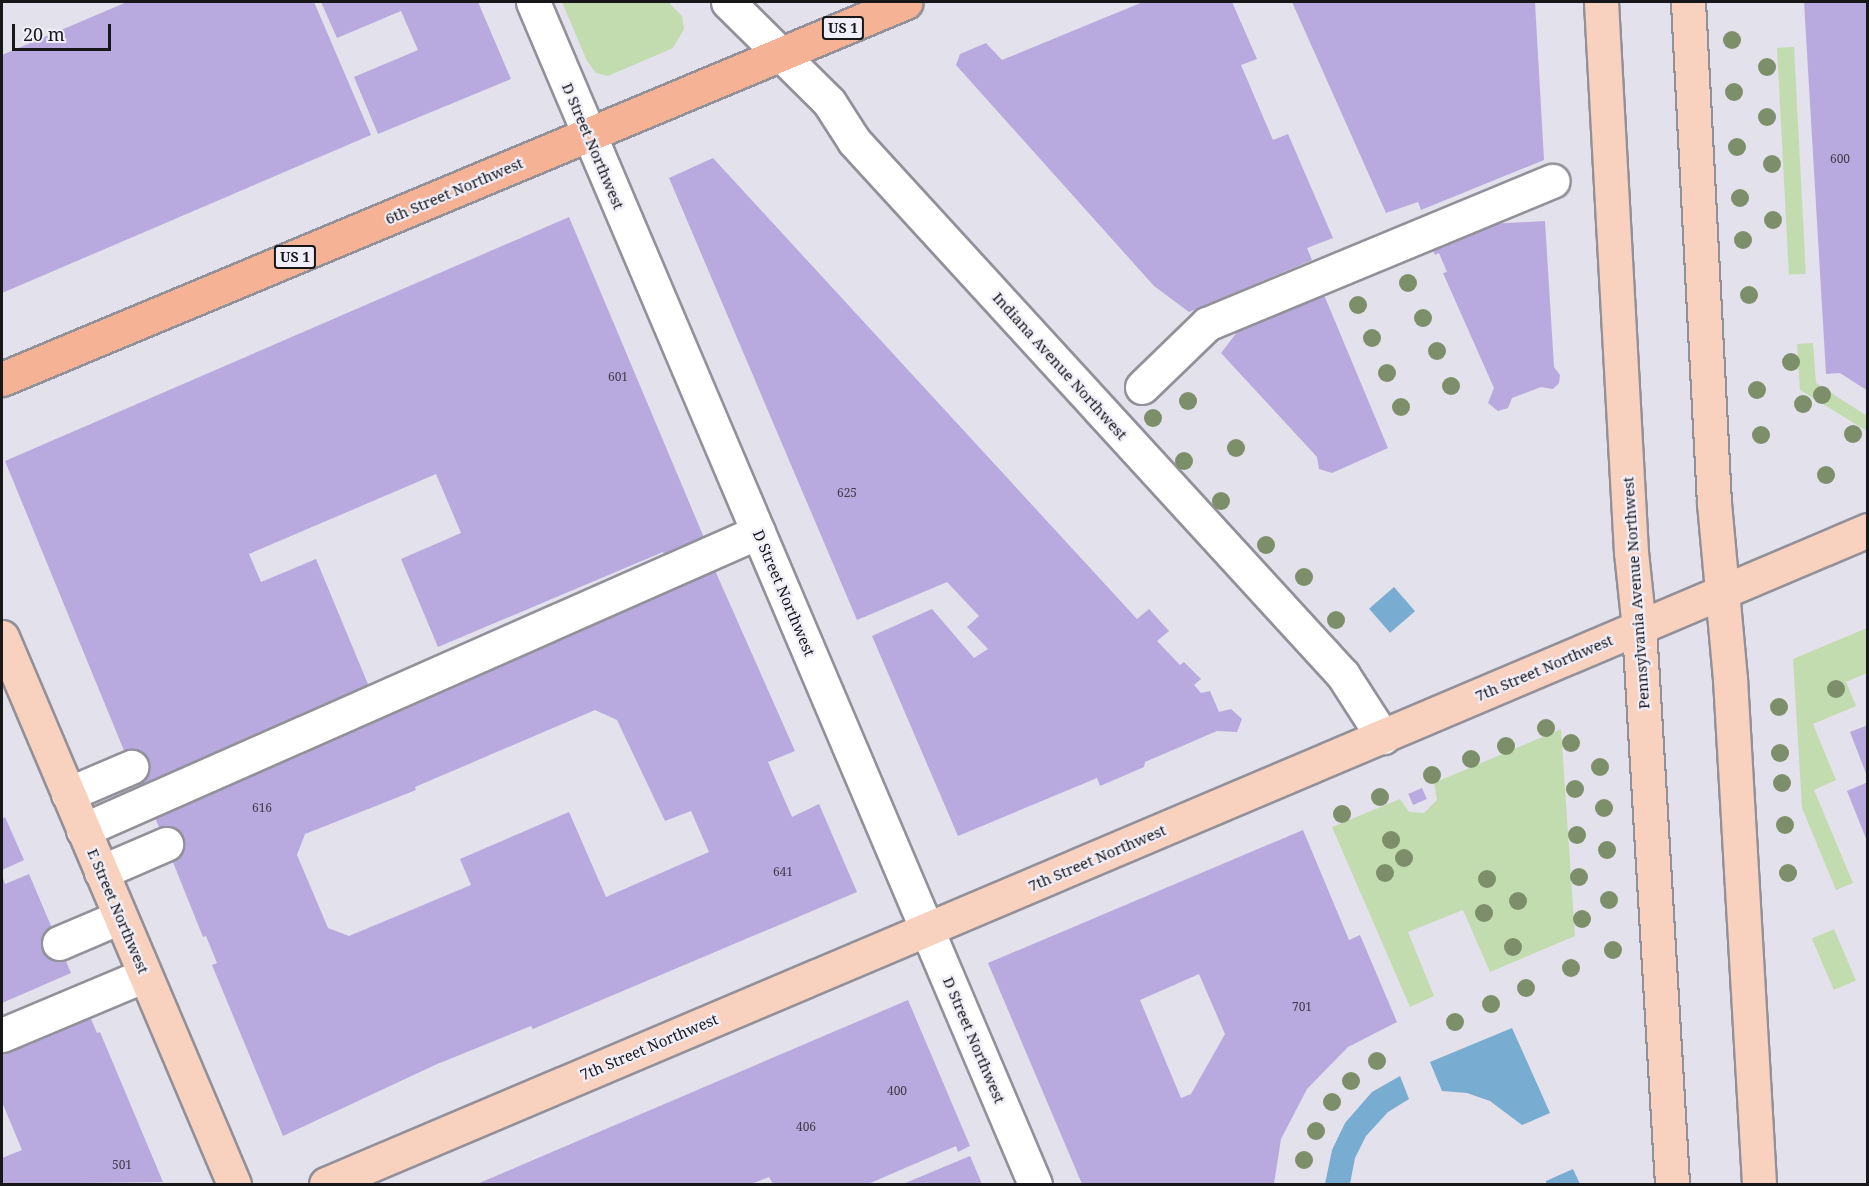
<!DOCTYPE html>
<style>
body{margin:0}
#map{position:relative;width:1869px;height:1186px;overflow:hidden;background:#e3e1eb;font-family:"Noto Serif",serif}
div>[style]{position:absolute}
.green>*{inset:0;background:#c2dcb0;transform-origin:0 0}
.water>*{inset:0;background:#78acd0;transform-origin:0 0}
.building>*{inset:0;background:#b8aadf;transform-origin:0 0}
.roads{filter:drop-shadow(2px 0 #929099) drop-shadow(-2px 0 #929099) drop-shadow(0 2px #929099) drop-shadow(0 -2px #929099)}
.minor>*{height:33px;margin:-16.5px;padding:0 16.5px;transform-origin:16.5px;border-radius:16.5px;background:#fff}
.major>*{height:33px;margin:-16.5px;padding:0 16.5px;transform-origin:16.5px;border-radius:16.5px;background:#f9d1bf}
.highway>*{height:33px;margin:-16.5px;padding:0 16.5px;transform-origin:16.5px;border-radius:16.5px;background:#f5b295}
.trees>*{width:18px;height:18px;margin:-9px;border-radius:50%;background:#7d8f6a}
span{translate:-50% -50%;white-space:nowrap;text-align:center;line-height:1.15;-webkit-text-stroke:4.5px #f0eef8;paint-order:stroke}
.number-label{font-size:12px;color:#3f3b4a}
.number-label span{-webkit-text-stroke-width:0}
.shield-label span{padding:2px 4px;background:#f0eef8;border:2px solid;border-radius:4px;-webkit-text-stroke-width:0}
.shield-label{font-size:14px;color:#171619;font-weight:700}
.street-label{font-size:15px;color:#171619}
.frame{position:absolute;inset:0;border:3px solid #171619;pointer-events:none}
.scale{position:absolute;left:12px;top:24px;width:99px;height:27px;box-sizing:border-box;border:3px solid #171619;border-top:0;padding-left:8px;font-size:18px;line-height:21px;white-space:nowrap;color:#171619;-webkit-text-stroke:4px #f0eef8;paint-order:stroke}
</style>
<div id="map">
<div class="green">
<i style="clip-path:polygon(562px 2px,668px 2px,682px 16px,684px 29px,673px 48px,608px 76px,596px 73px,587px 61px)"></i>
<i style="left:1794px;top:47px;width:227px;height:17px;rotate:87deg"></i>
<i style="clip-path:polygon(1813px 343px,1816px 383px,1867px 416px,1867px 431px,1800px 390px,1797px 344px)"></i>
<i style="clip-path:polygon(1867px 628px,1867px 673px,1846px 682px,1856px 706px,1813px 724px,1836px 780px,1814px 790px,1853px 883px,1836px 890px,1802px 808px,1793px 659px)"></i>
<i style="clip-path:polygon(1561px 729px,1575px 936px,1490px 972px,1463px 910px,1408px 932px,1434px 996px,1410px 1007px,1332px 827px,1400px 799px,1409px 812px,1424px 813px,1437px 800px,1434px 783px)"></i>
<i style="left:1834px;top:929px;width:56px;height:24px;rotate:67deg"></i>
</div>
<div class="water">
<i style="left:1394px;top:587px;width:32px;height:33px;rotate:49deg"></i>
<i style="clip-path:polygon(1512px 1028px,1550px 1113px,1522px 1125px,1490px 1101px,1467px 1093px,1442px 1091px,1430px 1062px)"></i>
<i style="clip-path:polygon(1400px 1076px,1409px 1099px,1388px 1112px,1366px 1136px,1355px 1158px,1350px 1184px,1325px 1184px,1332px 1150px,1345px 1123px,1372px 1092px)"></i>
<i style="clip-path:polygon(1573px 1169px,1580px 1184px,1546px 1184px,1546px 1181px)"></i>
</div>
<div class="building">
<i style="clip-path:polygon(127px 2px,314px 2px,371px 135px,2px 293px,2px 55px)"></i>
<i style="clip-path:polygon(321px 2px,478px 2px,511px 79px,378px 134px,354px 77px,418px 50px,401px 11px,337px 38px)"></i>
<i style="clip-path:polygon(1143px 2px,1232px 2px,1257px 59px,1241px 65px,1273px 140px,1288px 134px,1333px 238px,1307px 248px,1312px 260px,1189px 312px,1154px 286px,956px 65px,960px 54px,986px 43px,1002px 60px)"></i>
<i style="clip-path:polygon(1292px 2px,1535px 2px,1544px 160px,1421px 210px,1418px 202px,1386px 213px)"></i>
<i style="clip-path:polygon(1804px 2px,1868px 2px,1868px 391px,1840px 373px,1826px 374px)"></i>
<i style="clip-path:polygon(713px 158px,1137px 619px,1149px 609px,1169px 631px,1157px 641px,1180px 665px,1184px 662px,1201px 679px,1194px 685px,1201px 693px,1210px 691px,1219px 712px,1231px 709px,1242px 719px,1237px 732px,1217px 731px,1145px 762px,1144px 767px,1100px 786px,1097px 778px,958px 836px,872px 636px,932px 609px,974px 658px,988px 649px,967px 627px,979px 616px,947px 582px,857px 620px,669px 178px)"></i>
<i style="clip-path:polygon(569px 217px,705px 540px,666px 558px,663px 552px,438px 647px,401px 559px,461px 533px,436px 474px,249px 554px,261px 582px,316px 559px,370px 689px,139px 787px,5px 461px)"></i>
<i style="clip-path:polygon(1545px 221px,1554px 367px,1560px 375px,1559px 383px,1553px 389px,1541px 387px,1512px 398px,1508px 408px,1498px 411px,1488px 403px,1494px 388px,1443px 273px,1447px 272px,1439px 253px,1435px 255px,1432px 248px,1490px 224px)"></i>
<i style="clip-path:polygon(1324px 295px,1388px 448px,1332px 473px,1319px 469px,1317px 457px,1221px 353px,1238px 331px)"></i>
<i style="clip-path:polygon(evenodd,713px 566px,795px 751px,768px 762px,792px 817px,819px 804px,857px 892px,533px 1029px,531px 1026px,435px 1065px,283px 1136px,212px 965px,217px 963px,206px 936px,203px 937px,150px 805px,713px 566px,595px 710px,617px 720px,665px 821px,691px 811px,709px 852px,606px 897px,569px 812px,460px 859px,471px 885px,349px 936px,328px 928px,297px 855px,305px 834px,416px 790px,415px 787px,595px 710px)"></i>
<i style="clip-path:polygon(1868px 725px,1868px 776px,1867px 776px,1850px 732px)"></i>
<i style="clip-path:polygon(1868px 782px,1868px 841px,1867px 841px,1847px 791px)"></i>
<i style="left:1422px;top:788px;width:12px;height:15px;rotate:66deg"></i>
<i style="clip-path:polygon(5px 817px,24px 860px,2px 870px,2px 819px)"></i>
<i style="clip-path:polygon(evenodd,1303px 830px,1349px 940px,1360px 935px,1397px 1022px,1348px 1047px,1307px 1089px,1281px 1139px,1274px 1184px,1082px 1184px,988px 963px,1303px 830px,1199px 974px,1225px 1034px,1191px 1094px,1181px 1098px,1140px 1000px,1199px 974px)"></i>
<i style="clip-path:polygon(29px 874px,71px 973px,2px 1003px,2px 875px,5px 884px)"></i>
<i style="clip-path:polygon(908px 1000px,970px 1146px,958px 1152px,956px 1146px,868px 1184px,773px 1184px,769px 1177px,751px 1184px,477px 1184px)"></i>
<i style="clip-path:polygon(89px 1014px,97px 1033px,100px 1032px,163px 1182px,2px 1184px,2px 1158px,22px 1150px,2px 1102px,2px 1051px)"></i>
<i style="clip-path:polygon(970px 1156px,982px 1184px,903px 1184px)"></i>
</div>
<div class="roads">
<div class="minor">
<i style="left:533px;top:2px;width:1284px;rotate:66.99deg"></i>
<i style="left:728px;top:2px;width:142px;rotate:44.7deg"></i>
<i style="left:829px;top:102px;width:46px;rotate:57.3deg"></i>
<i style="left:854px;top:141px;width:724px;rotate:47.52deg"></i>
<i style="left:1343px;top:675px;width:74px;rotate:57.2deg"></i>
<i style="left:1142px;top:387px;width:91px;rotate:-44.1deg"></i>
<i style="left:1207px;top:324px;width:374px;rotate:-22.5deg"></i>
<i style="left:68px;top:794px;width:69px;rotate:-23.2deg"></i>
<i style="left:83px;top:830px;width:738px;rotate:-23.82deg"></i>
<i style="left:101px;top:872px;width:71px;rotate:-23.3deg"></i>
<i style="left:59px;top:943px;width:66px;rotate:-23.1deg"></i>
<i style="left:2px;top:1035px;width:155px;rotate:-22.8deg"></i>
</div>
<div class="major">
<i style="left:1601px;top:2px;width:551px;rotate:86.88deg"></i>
<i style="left:1631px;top:552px;width:76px;rotate:84deg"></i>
<i style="left:1639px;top:628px;width:557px;rotate:86.6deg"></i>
<i style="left:1688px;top:2px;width:502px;rotate:87.03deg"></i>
<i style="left:1714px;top:503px;width:177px;rotate:84.8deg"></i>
<i style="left:1730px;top:679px;width:506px;rotate:86.71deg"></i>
<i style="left:2px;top:637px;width:594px;rotate:67.02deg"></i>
<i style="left:326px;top:1184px;width:1675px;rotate:-22.98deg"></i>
</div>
<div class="highway">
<i style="left:2px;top:379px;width:979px;rotate:-22.64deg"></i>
</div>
</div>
<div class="trees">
<i style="left:1732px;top:40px"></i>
<i style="left:1767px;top:67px"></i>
<i style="left:1734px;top:92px"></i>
<i style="left:1767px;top:117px"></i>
<i style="left:1737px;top:147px"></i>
<i style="left:1772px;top:164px"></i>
<i style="left:1740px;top:198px"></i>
<i style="left:1773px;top:220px"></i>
<i style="left:1743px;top:240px"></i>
<i style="left:1408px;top:283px"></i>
<i style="left:1749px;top:295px"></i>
<i style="left:1358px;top:305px"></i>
<i style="left:1423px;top:318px"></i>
<i style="left:1372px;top:338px"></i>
<i style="left:1437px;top:351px"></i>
<i style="left:1791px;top:362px"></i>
<i style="left:1387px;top:373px"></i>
<i style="left:1451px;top:386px"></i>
<i style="left:1757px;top:390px"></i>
<i style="left:1822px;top:395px"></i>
<i style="left:1188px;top:401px"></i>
<i style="left:1803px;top:404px"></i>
<i style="left:1401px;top:407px"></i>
<i style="left:1153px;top:418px"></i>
<i style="left:1853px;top:434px"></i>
<i style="left:1761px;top:435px"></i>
<i style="left:1236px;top:448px"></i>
<i style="left:1184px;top:461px"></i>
<i style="left:1826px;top:475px"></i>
<i style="left:1221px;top:501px"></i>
<i style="left:1266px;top:545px"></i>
<i style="left:1304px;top:577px"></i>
<i style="left:1336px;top:620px"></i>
<i style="left:1836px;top:689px"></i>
<i style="left:1779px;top:707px"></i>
<i style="left:1546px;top:728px"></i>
<i style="left:1571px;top:743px"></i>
<i style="left:1506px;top:746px"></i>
<i style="left:1780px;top:753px"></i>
<i style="left:1471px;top:759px"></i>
<i style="left:1600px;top:767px"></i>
<i style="left:1432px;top:775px"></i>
<i style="left:1782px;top:783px"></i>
<i style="left:1575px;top:789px"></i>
<i style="left:1380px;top:797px"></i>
<i style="left:1604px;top:808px"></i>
<i style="left:1342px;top:814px"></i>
<i style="left:1785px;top:825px"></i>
<i style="left:1577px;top:835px"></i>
<i style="left:1391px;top:840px"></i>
<i style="left:1607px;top:850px"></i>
<i style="left:1404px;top:858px"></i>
<i style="left:1385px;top:873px"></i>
<i style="left:1788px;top:873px"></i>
<i style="left:1579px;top:877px"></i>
<i style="left:1487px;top:879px"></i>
<i style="left:1609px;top:900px"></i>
<i style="left:1518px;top:901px"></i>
<i style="left:1484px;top:913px"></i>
<i style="left:1582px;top:919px"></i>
<i style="left:1513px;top:947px"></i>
<i style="left:1613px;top:950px"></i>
<i style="left:1571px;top:968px"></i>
<i style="left:1526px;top:988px"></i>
<i style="left:1491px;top:1004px"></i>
<i style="left:1455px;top:1022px"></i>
<i style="left:1377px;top:1061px"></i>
<i style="left:1351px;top:1081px"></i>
<i style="left:1332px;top:1102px"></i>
<i style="left:1316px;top:1131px"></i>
<i style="left:1304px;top:1160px"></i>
</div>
<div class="number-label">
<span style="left:1840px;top:159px">600</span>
<span style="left:618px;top:377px">601</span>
<span style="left:847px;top:493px">625</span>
<span style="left:262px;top:808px">616</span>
<span style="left:783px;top:872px">641</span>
<span style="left:1302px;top:1007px">701</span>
<span style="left:897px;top:1091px">400</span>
<span style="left:806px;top:1127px">406</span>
<span style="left:122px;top:1165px">501</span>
</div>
<div class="shield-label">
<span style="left:843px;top:28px">US 1</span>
<span style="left:295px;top:257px">US 1</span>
</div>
<div class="street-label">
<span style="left:593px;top:146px;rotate:67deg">D Street Northwest</span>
<span style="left:454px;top:191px;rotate:-23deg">6th Street Northwest</span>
<span style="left:1060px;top:366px;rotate:48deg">Indiana Avenue Northwest</span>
<span style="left:784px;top:593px;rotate:67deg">D Street Northwest</span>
<span style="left:1636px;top:593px;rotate:-94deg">Pennsylvania Avenue Northwest</span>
<span style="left:1544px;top:668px;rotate:-23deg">7th Street Northwest</span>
<span style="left:1097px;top:858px;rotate:-23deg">7th Street Northwest</span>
<span style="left:118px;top:911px;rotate:67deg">E Street Northwest</span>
<span style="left:974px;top:1040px;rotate:67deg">D Street Northwest</span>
<span style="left:649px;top:1047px;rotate:-23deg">7th Street Northwest</span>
</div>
<div class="frame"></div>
<div class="scale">20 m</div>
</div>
